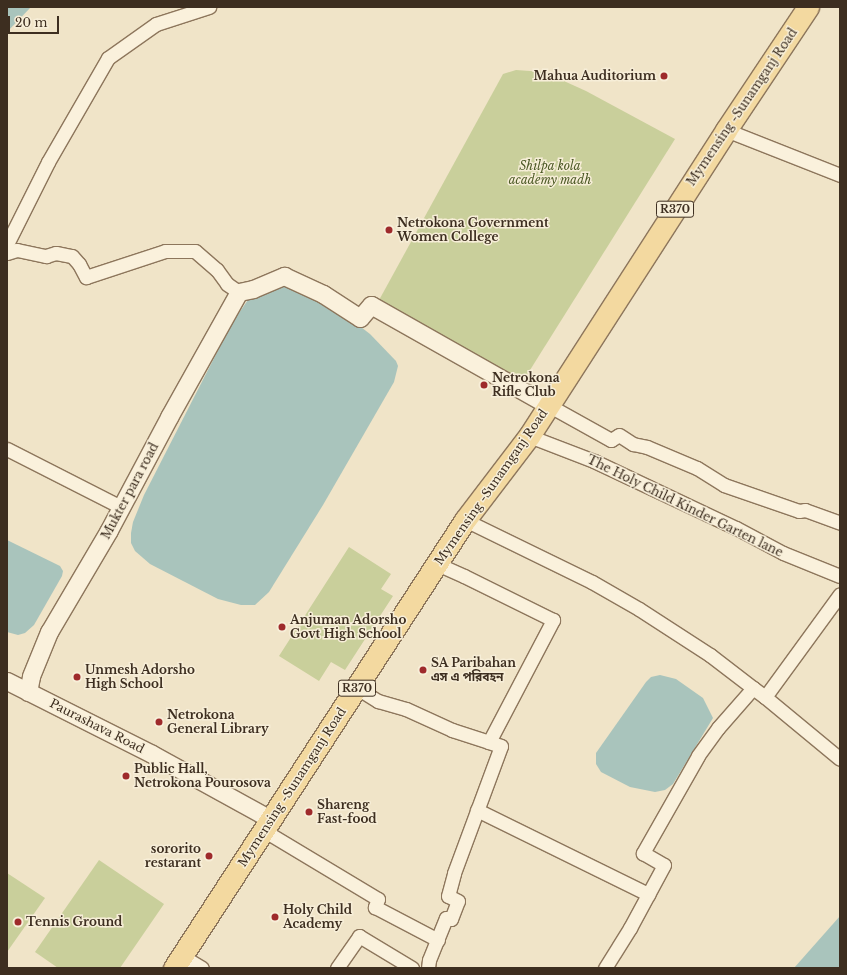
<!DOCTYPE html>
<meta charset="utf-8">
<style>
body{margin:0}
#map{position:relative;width:847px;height:975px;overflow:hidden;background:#f0e4c8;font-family:"Libre Baskerville","Noto Sans Bengali",serif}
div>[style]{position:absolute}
.green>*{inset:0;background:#c9cf9b}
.water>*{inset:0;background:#a9c4bc}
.roads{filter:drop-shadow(1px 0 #8d765c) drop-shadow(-1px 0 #8d765c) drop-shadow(0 1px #8d765c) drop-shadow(0 -1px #8d765c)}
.minor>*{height:13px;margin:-6.5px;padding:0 6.5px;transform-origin:6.5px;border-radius:6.5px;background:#faf1dc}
.tertiary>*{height:17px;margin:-8.5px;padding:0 8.5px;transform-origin:8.5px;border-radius:8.5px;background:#faf1dc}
.primary>*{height:21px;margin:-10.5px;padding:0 10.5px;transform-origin:10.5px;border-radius:10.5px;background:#f3d9a0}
.dots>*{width:11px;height:11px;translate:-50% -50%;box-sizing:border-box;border:2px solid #f7eed8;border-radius:50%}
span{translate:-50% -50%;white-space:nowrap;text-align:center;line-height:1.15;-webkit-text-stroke:3px #f7eed8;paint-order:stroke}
.shield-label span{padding:1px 3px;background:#f7eed8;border:1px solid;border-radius:3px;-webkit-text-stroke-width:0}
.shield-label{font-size:11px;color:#3d2e20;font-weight:700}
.poi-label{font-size:12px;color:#3d2e20;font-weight:700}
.right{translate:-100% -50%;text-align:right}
.left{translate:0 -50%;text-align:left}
.street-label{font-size:12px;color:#3d2e20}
.park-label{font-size:12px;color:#4d5a26;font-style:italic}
.frame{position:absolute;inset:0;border:8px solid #3d2e20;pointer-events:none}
.scale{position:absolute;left:8px;top:16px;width:51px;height:18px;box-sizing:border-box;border:2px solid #3d2e20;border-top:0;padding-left:5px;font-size:12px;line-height:14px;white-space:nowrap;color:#3d2e20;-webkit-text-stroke:3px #f7eed8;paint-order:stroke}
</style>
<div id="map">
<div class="green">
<i style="clip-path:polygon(516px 70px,544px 72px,586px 91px,675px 139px,520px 386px,378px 302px,503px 74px)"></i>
<i style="clip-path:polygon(349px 547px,391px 574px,381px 589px,393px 596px,345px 670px,331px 662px,319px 681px,279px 656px)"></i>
<i style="clip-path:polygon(99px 860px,164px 904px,120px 968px,58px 968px,35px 952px)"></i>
<i style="clip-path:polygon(7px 873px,45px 898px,7px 952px)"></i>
</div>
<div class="water">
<i style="clip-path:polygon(7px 7px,31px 7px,7px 32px)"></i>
<i style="clip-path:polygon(283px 285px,297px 288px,327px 301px,370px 334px,396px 361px,398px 366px,394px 382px,323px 505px,269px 592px,255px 605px,241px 605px,218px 599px,150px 564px,135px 551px,131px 543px,131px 533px,133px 522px,144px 495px,232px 323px,252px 294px)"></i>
<i style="clip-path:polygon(7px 540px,60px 566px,63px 571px,62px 576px,34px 625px,25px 633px,18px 635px,7px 632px)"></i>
<i style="clip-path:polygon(660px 675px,676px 679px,703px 698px,713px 718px,673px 784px,665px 790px,655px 792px,630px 787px,601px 772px,596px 764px,596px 753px,646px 682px,651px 677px)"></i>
<i style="clip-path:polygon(840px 916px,840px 968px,794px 968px)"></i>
</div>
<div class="roads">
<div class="minor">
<i style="left:726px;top:130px;width:123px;rotate:21.5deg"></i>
<i style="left:7px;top:244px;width:92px;rotate:-63.4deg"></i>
<i style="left:48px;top:162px;width:120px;rotate:-60deg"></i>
<i style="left:108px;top:58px;width:59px;rotate:-35.3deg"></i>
<i style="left:156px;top:24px;width:56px;rotate:-17.8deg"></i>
<i style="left:7px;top:253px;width:10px;rotate:-17deg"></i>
<i style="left:17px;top:250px;width:30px;rotate:12deg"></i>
<i style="left:46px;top:256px;width:10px;rotate:-17deg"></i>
<i style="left:56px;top:253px;width:16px;rotate:11deg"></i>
<i style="left:72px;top:256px;width:11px;rotate:49deg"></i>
<i style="left:79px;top:264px;width:15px;rotate:62deg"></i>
<i style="left:86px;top:277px;width:83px;rotate:-18.2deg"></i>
<i style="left:165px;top:251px;width:30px"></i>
<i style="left:195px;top:251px;width:29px;rotate:41deg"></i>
<i style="left:217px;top:270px;width:17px;rotate:54deg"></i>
<i style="left:227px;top:284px;width:14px;rotate:34deg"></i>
<i style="left:548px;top:405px;width:72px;rotate:29.1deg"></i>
<i style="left:611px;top:440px;width:9px;rotate:-32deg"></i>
<i style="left:619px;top:435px;width:17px;rotate:33deg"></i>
<i style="left:633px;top:444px;width:14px;rotate:12deg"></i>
<i style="left:647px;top:447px;width:54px;rotate:22.8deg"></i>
<i style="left:697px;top:468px;width:32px;rotate:32deg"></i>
<i style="left:724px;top:485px;width:79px;rotate:19.1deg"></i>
<i style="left:799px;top:511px;width:6px;rotate:-9deg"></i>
<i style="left:805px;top:510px;width:37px;rotate:20deg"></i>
<i style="left:529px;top:436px;width:70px;rotate:21deg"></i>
<i style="left:594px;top:461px;width:157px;rotate:25.3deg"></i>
<i style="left:736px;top:528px;width:53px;rotate:28deg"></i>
<i style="left:783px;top:553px;width:61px;rotate:22deg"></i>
<i style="left:7px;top:449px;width:128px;rotate:27deg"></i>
<i style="left:465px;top:520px;width:141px;rotate:26deg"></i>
<i style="left:592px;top:582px;width:54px;rotate:29.9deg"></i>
<i style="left:639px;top:609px;width:85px;rotate:32.9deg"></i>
<i style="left:710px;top:655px;width:54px;rotate:37.5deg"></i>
<i style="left:753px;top:688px;width:53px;rotate:131.2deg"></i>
<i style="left:718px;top:728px;width:34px;rotate:126deg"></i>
<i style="left:698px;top:756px;width:112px;rotate:119.6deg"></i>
<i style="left:643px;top:853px;width:24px;rotate:30deg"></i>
<i style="left:664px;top:865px;width:72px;rotate:118.4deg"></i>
<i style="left:630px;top:928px;width:47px;rotate:122deg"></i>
<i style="left:357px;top:688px;width:25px;rotate:32deg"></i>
<i style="left:378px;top:701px;width:29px;rotate:16deg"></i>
<i style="left:406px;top:709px;width:51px;rotate:24.5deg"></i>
<i style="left:452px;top:730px;width:39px;rotate:18deg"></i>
<i style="left:753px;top:688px;width:15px;rotate:37deg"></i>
<i style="left:765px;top:697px;width:127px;rotate:-53.9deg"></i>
<i style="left:765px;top:697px;width:97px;rotate:39.6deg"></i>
<i style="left:477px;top:810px;width:191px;rotate:26.2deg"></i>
<i style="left:263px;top:830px;width:134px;rotate:31deg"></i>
<i style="left:378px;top:899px;width:9px;rotate:111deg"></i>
<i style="left:375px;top:907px;width:71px;rotate:27.6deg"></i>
<i style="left:182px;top:956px;width:23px;rotate:31deg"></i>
<i style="left:337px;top:968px;width:39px;rotate:-55deg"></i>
<i style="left:359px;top:936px;width:62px;rotate:31.1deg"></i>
<i style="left:428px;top:968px;width:8px;rotate:-83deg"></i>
<i style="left:429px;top:960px;width:45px;rotate:-68deg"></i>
<i style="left:446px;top:918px;width:5px;rotate:11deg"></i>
<i style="left:451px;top:919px;width:19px;rotate:-69deg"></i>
<i style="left:458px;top:901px;width:11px;rotate:-153deg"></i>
<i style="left:448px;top:896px;width:24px;rotate:-75deg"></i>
<i style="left:454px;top:873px;width:135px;rotate:-69.7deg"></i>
<i style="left:501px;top:746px;width:13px;rotate:-162deg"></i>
<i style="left:489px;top:742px;width:138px;rotate:-62.3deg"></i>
<i style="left:553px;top:620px;width:99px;rotate:-153.7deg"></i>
<i style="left:464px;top:576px;width:30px;rotate:-156deg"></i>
</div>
<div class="tertiary">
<i style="left:7px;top:681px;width:162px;rotate:26.7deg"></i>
<i style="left:152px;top:754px;width:135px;rotate:28.8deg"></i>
<i style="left:28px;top:692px;width:16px;rotate:-79deg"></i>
<i style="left:31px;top:676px;width:48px;rotate:-67.8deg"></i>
<i style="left:49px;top:632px;width:118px;rotate:-59.5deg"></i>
<i style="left:109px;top:530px;width:128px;rotate:-62deg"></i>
<i style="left:169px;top:417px;width:143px;rotate:-60.8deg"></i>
<i style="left:239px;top:292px;width:14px;rotate:-12deg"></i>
<i style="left:253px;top:289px;width:34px;rotate:-23deg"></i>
<i style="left:284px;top:276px;width:43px;rotate:24.8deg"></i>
<i style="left:323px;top:294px;width:44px;rotate:33deg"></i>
<i style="left:360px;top:318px;width:17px;rotate:-50deg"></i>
<i style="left:371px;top:305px;width:203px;rotate:29.5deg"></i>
</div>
<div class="primary">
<i style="left:174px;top:968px;width:534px;rotate:-56.99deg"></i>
<i style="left:465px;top:520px;width:106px;rotate:-52.7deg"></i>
<i style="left:529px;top:436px;width:364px;rotate:-57.2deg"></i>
<i style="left:726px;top:130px;width:148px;rotate:-56.3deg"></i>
</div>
</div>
<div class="dots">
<i style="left:664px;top:76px;background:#9e2a2b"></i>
<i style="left:389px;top:230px;background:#9e2a2b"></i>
<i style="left:484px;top:385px;background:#9e2a2b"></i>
<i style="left:282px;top:627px;background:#9e2a2b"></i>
<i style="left:423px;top:670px;background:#9e2a2b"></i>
<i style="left:77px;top:677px;background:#9e2a2b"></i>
<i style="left:159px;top:722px;background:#9e2a2b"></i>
<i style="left:126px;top:776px;background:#9e2a2b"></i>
<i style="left:309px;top:812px;background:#9e2a2b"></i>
<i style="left:209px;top:856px;background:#9e2a2b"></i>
<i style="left:275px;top:917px;background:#9e2a2b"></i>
<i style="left:18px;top:922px;background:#9e2a2b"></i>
</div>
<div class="shield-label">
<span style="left:675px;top:209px">R370</span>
<span style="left:357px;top:688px">R370</span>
</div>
<div class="poi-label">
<span class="right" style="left:656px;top:76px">Mahua Auditorium</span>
<span class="left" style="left:397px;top:230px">Netrokona Government<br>Women College</span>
<span class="left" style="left:492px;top:385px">Netrokona<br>Rifle Club</span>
<span class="left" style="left:290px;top:627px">Anjuman Adorsho<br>Govt High School</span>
<span class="left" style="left:431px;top:670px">SA Paribahan<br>এস এ পরিবহন</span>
<span class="left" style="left:85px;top:677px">Unmesh Adorsho<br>High School</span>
<span class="left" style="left:167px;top:722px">Netrokona<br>General Library</span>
<span class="left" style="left:134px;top:776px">Public Hall,<br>Netrokona Pourosova</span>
<span class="left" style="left:317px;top:812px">Shareng<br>Fast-food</span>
<span class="right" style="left:201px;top:856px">sororito<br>restarant</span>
<span class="left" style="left:283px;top:917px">Holy Child<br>Academy</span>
<span class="left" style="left:26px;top:922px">Tennis Ground</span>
</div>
<div class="street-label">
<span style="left:742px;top:107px;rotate:-56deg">Mymensing -Sunamganj Road</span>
<span style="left:491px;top:487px;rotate:-55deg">Mymensing -Sunamganj Road</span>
<span style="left:130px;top:491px;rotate:-62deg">Mukter para road</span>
<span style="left:685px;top:506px;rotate:26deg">The Holy Child Kinder Garten lane</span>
<span style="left:97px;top:726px;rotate:27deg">Paurashava Road</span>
<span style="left:292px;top:787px;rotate:-57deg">Mymensing -Sunamganj Road</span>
</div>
<div class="park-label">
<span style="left:550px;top:173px">Shilpa kola<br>academy madh</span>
</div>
<div class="frame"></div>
<div class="scale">20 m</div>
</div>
